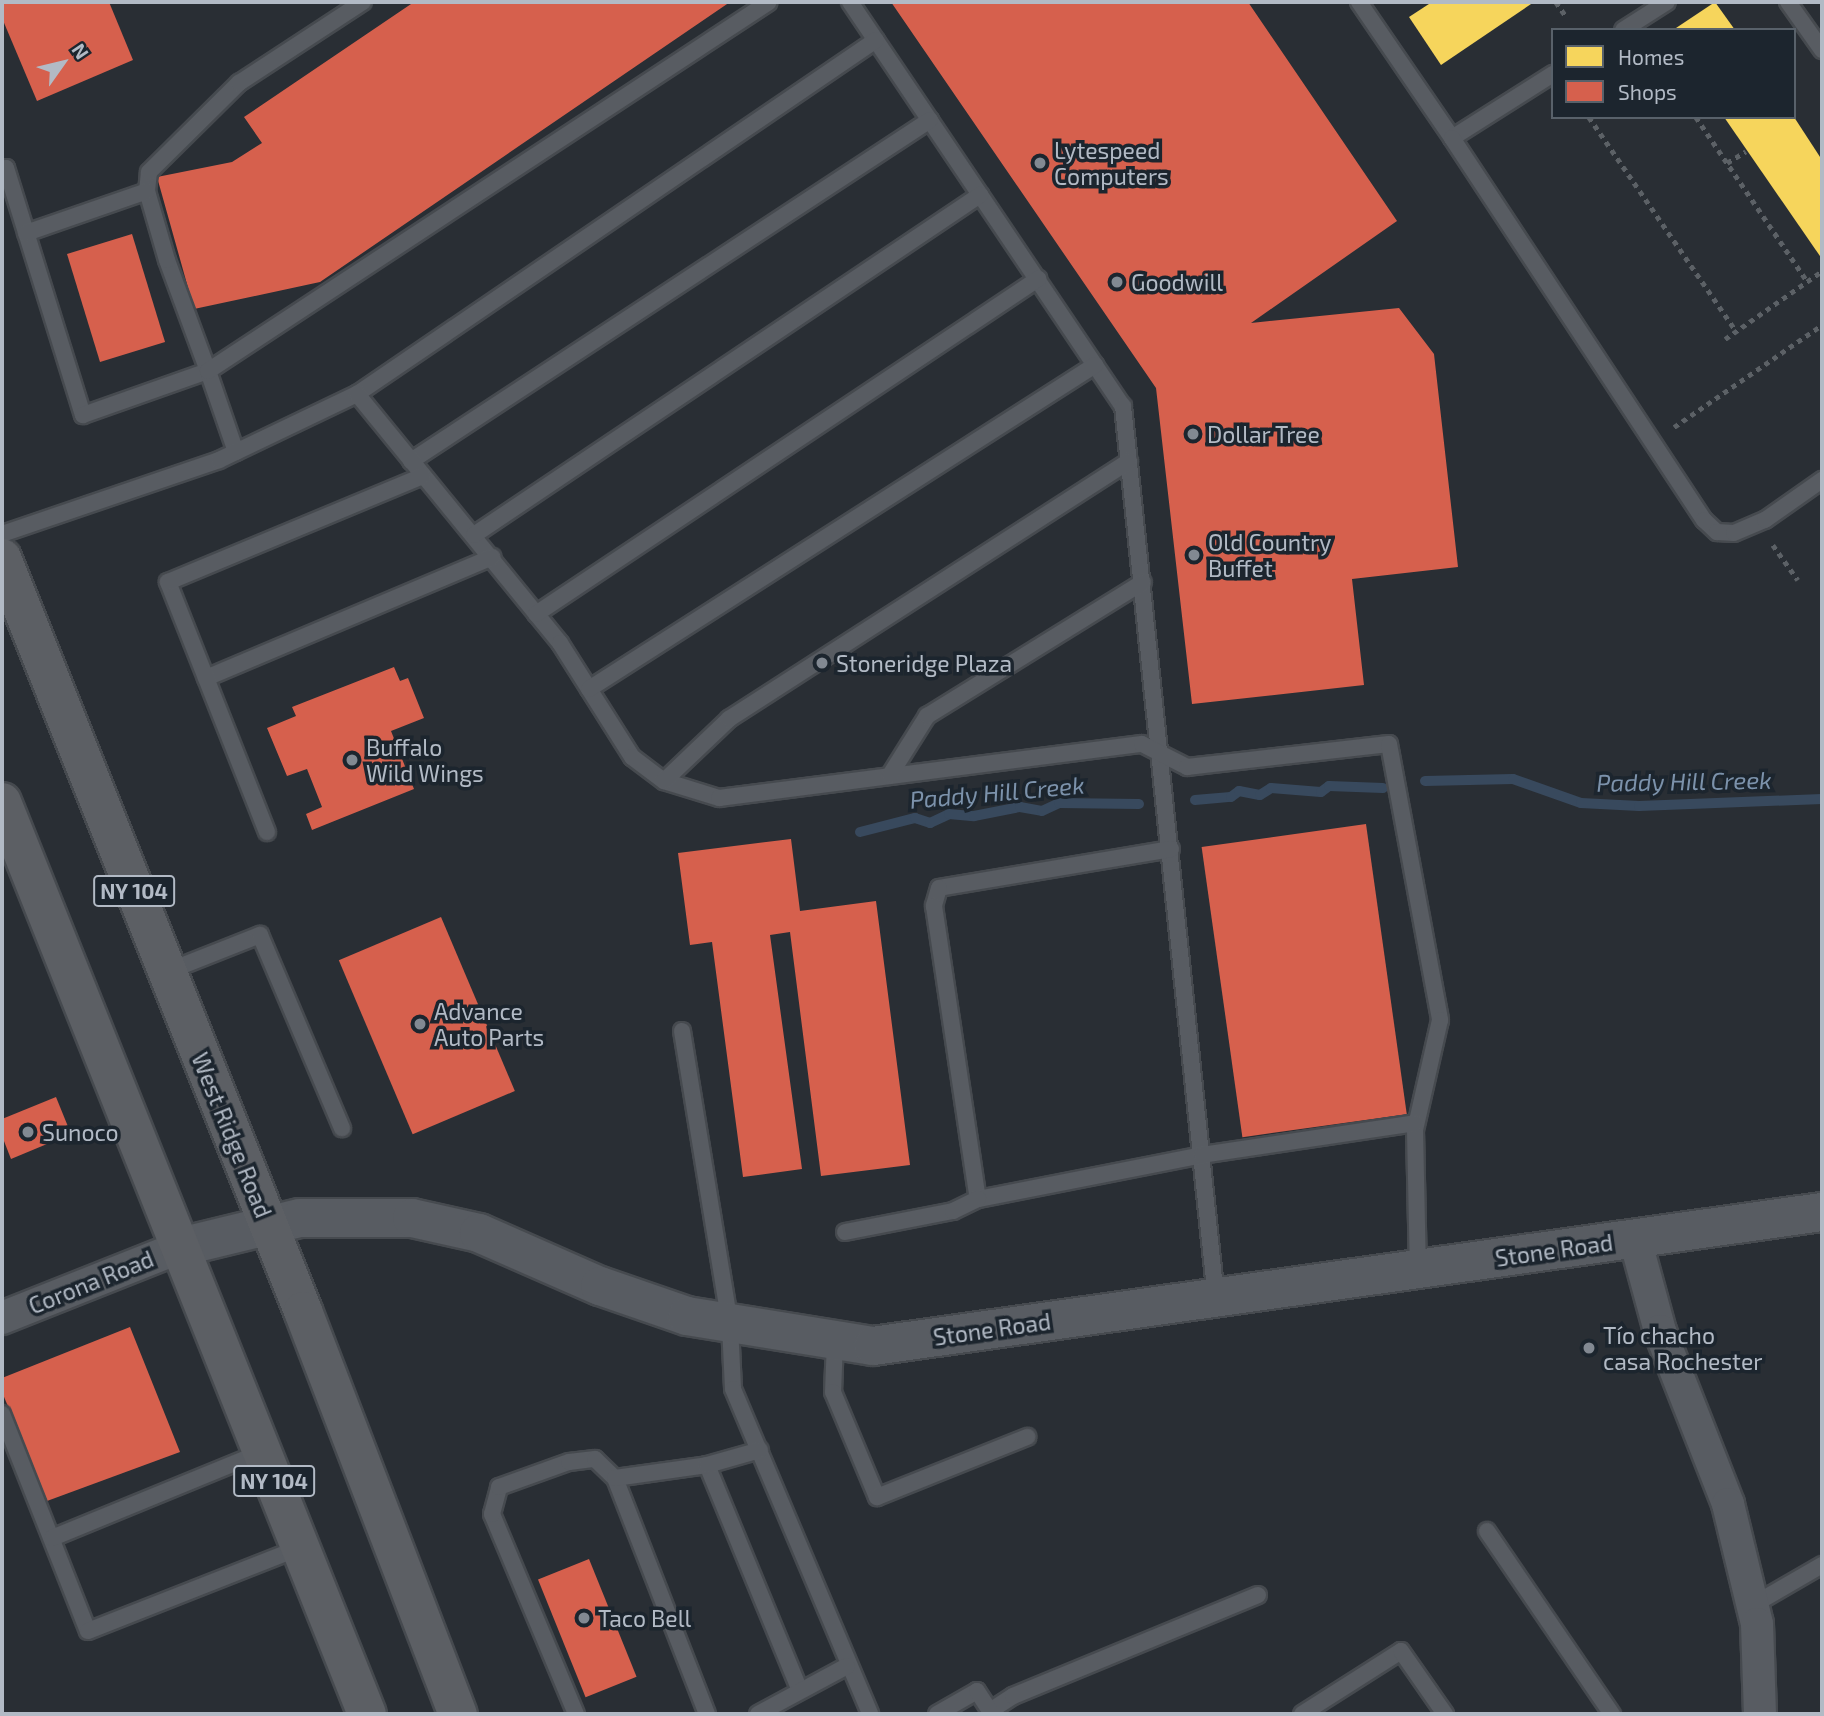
<!DOCTYPE html>
<meta charset="utf-8">
<style>
body{margin:0}
#map{position:relative;width:1824px;height:1716px;overflow:hidden;background:#292e34;font-family:"Exo 2",sans-serif}
div>[style]{position:absolute}
.homes>*{inset:0;background:#f6d55c}
.shops>*{inset:0;background:#d6604d;transform-origin:0 0}
.stream>*{height:10px;margin:-5px;padding:0 5px;transform-origin:5px;border-radius:5px;background:#38495d}
.path>*{height:4.5px;margin-top:-2.25px;transform-origin:0;background:repeating-linear-gradient(90deg,#5c6166 0 5px,transparent 0 10px)}
.roads{filter:drop-shadow(2px 0 #464a4f) drop-shadow(-2px 0 #464a4f) drop-shadow(0 2px #464a4f) drop-shadow(0 -2px #464a4f)}
.service>*{height:16px;margin:-8px;padding:0 8px;transform-origin:8px;border-radius:8px;background:#585c62}
.minor>*{height:32px;margin:-16px;padding:0 16px;transform-origin:16px;border-radius:16px;background:#585c62}
.tertiary>*{height:38px;margin:-19px;padding:0 19px;transform-origin:19px;border-radius:19px;background:#585c62}
.trunk>*{height:38px;margin:-19px;padding:0 19px;transform-origin:19px;border-radius:19px;background:#5c5f64}
.dots>*{width:19px;height:19px;translate:-50% -50%;box-sizing:border-box;border:4px solid #1c252e;border-radius:50%}
span{translate:-50% -50%;white-space:nowrap;text-align:center;line-height:1.15;-webkit-text-stroke:7px #1c252e;paint-order:stroke}
.shield-label span{padding:2px 5px;background:#1c252e;border:2px solid;border-radius:5px;-webkit-text-stroke-width:0}
.shield-label{font-size:21px;color:#b2bac5;font-weight:700}
.poi-label{font-size:23px;color:#b2bac5}
.left{translate:0 -50%;text-align:left}
.street-label{font-size:23px;color:#b2bac5}
.water-label{font-size:24px;color:#7c92ab;font-style:italic}
.frame{position:absolute;inset:0;border:4px solid #b2bac5;pointer-events:none}
.legend{position:absolute;left:1551px;top:28px;width:245px;height:91px;box-sizing:border-box;background:#1c252e;border:2px solid #58616a;margin:0;padding:9px 12px;list-style:none;font-size:21px;color:#b2bac5}
.legend li{display:flex;align-items:center;gap:14px;height:35px}
.legend b{width:35px;border:2px solid #58616a}
.north{position:absolute;left:28px;top:28px;width:70px;height:70px;-webkit-text-stroke:5px #1c252e;paint-order:stroke;rotate:56deg;font-size:19px;font-weight:700;line-height:28px;text-align:center;color:#b2bac5}
.north::after{content:'';display:block;margin:auto;width:24px;height:32px;background:#b2bac5;clip-path:polygon(50% 0,100% 100%,50% 72%,0 100%)}
</style>
<div id="map">
<div class="homes">
<i style="clip-path:polygon(1432px 2px,1534px 2px,1441px 65px,1409px 17px)"></i>
<i style="clip-path:polygon(1715px 2px,1735px 30px,1673px 30px)"></i>
<i style="clip-path:polygon(1724px 117px,1794px 117px,1822px 160px,1822px 259px)"></i>
</div>
<div class="shops">
<i style="clip-path:polygon(2px 2px,109px 2px,133px 60px,37px 101px,2px 18px)"></i>
<i style="clip-path:polygon(414px 2px,730px 2px,320px 282px,194px 309px,157px 177px,232px 162px,262px 143px,244px 117px)"></i>
<i style="clip-path:polygon(891px 2px,1248px 2px,1397px 221px,1251px 323px,1399px 308px,1434px 354px,1458px 567px,1352px 579px,1364px 685px,1192px 704px,1156px 388px)"></i>
<i style="left:132px;top:234px;width:113px;height:68px;rotate:73deg"></i>
<i style="clip-path:polygon(394px 667px,400px 681px,408px 678px,424px 718px,391px 731px,414px 789px,312px 830px,306px 814px,322px 807px,307px 769px,287px 776px,267px 728px,296px 716px,292px 707px)"></i>
<i style="left:1366px;top:824px;width:293px;height:166px;rotate:82deg"></i>
<i style="clip-path:polygon(791px 839px,800px 911px,876px 901px,910px 1165px,821px 1176px,790px 932px,770px 935px,802px 1169px,743px 1177px,712px 942px,690px 945px,678px 853px)"></i>
<i style="left:441px;top:917px;width:189px;height:111px;rotate:67deg"></i>
<i style="clip-path:polygon(56px 1097px,71px 1134px,11px 1159px,2px 1136px,2px 1119px)"></i>
<i style="clip-path:polygon(130px 1327px,180px 1452px,47px 1501px,2px 1392px,2px 1378px)"></i>
<i style="left:589px;top:1559px;width:127px;height:55px;rotate:68deg"></i>
</div>
<div class="stream">
<i style="left:1425px;top:781px;width:88px;rotate:-1.3deg"></i>
<i style="left:1513px;top:779px;width:72px;rotate:19.4deg"></i>
<i style="left:1581px;top:803px;width:58px;rotate:3deg"></i>
<i style="left:1639px;top:806px;width:183px;rotate:-2.2deg"></i>
<i style="left:1195px;top:800px;width:36px;rotate:-5deg"></i>
<i style="left:1231px;top:797px;width:10px;rotate:-37deg"></i>
<i style="left:1239px;top:791px;width:21px;rotate:11deg"></i>
<i style="left:1260px;top:795px;width:13px;rotate:-32deg"></i>
<i style="left:1271px;top:788px;width:50px;rotate:4.6deg"></i>
<i style="left:1321px;top:792px;width:10px;rotate:-37deg"></i>
<i style="left:1329px;top:786px;width:54px;rotate:2.1deg"></i>
<i style="left:860px;top:832px;width:57px;rotate:-14.3deg"></i>
<i style="left:915px;top:818px;width:16px;rotate:18deg"></i>
<i style="left:930px;top:823px;width:21px;rotate:-25deg"></i>
<i style="left:949px;top:814px;width:25px;rotate:5deg"></i>
<i style="left:974px;top:816px;width:47px;rotate:-11.1deg"></i>
<i style="left:1020px;top:807px;width:22px;rotate:10deg"></i>
<i style="left:1042px;top:811px;width:19px;rotate:-25deg"></i>
<i style="left:1059px;top:803px;width:80px;rotate:0.7deg"></i>
</div>
<div class="path">
<i style="left:1556px;top:2px;width:16px;rotate:55deg"></i>
<i style="left:1589px;top:117px;width:260px;rotate:55.5deg"></i>
<i style="left:1696px;top:117px;width:198px;rotate:55.9deg"></i>
<i style="left:1727px;top:163px;width:22px;rotate:-32deg"></i>
<i style="left:1725px;top:339px;width:118px;rotate:-35deg"></i>
<i style="left:1674px;top:427px;width:180px;rotate:-34.6deg"></i>
<i style="left:1773px;top:545px;width:43px;rotate:54.5deg"></i>
</div>
<div class="roads">
<div class="service">
<i style="left:850px;top:2px;width:488px;rotate:56deg"></i>
<i style="left:1123px;top:406px;width:897px;rotate:84.05deg"></i>
<i style="left:1359px;top:2px;width:165px;rotate:55.6deg"></i>
<i style="left:1452px;top:138px;width:120px;rotate:-32.4deg"></i>
<i style="left:1788px;top:2px;width:59px;rotate:54.7deg"></i>
<i style="left:1623px;top:30px;width:52px;rotate:-32.5deg"></i>
<i style="left:1452px;top:138px;width:458px;rotate:56.6deg"></i>
<i style="left:1704px;top:520px;width:18px;rotate:43deg"></i>
<i style="left:1717px;top:532px;width:17px;rotate:3deg"></i>
<i style="left:1734px;top:533px;width:34px;rotate:-23deg"></i>
<i style="left:1765px;top:520px;width:70px;rotate:-35.1deg"></i>
<i style="left:2px;top:171px;width:5px;rotate:-37deg"></i>
<i style="left:6px;top:168px;width:259px;rotate:72.7deg"></i>
<i style="left:83px;top:415px;width:133px;rotate:-19.4deg"></i>
<i style="left:208px;top:371px;width:118px;rotate:-110.3deg"></i>
<i style="left:167px;top:260px;width:72px;rotate:-106.2deg"></i>
<i style="left:147px;top:191px;width:19px;rotate:-84deg"></i>
<i style="left:149px;top:172px;width:127px;rotate:-44.7deg"></i>
<i style="left:239px;top:83px;width:148px;rotate:-33.2deg"></i>
<i style="left:26px;top:233px;width:128px;rotate:-19.1deg"></i>
<i style="left:357px;top:394px;width:628px;rotate:-34.3deg"></i>
<i style="left:236px;top:452px;width:86px;rotate:-109.1deg"></i>
<i style="left:208px;top:371px;width:671px;rotate:-33.34deg"></i>
<i style="left:411px;top:461px;width:621px;rotate:-33.31deg"></i>
<i style="left:2px;top:534px;width:229px;rotate:-18.8deg"></i>
<i style="left:219px;top:460px;width:153px;rotate:-25.6deg"></i>
<i style="left:357px;top:394px;width:321px;rotate:50.8deg"></i>
<i style="left:560px;top:643px;width:135px;rotate:57.7deg"></i>
<i style="left:632px;top:757px;width:40px;rotate:37deg"></i>
<i style="left:664px;top:781px;width:58px;rotate:17.2deg"></i>
<i style="left:719px;top:798px;width:426px;rotate:-7.3deg"></i>
<i style="left:1142px;top:744px;width:51px;rotate:27.1deg"></i>
<i style="left:1187px;top:767px;width:203px;rotate:-6.5deg"></i>
<i style="left:1389px;top:744px;width:281px;rotate:79.5deg"></i>
<i style="left:1440px;top:1020px;width:113px;rotate:102.8deg"></i>
<i style="left:1415px;top:1130px;width:139px;rotate:88.8deg"></i>
<i style="left:474px;top:535px;width:610px;rotate:-33.9deg"></i>
<i style="left:536px;top:614px;width:604px;rotate:-33.72deg"></i>
<i style="left:206px;top:678px;width:311px;rotate:-22.9deg"></i>
<i style="left:589px;top:689px;width:601px;rotate:-32.63deg"></i>
<i style="left:890px;top:775px;width:70px;rotate:-57.9deg"></i>
<i style="left:927px;top:716px;width:254px;rotate:-31.8deg"></i>
<i style="left:664px;top:781px;width:90px;rotate:-43.6deg"></i>
<i style="left:729px;top:719px;width:476px;rotate:-32.8deg"></i>
<i style="left:267px;top:832px;width:269px;rotate:-111.6deg"></i>
<i style="left:168px;top:582px;width:276px;rotate:-22.6deg"></i>
<i style="left:1171px;top:849px;width:235px;rotate:170.5deg"></i>
<i style="left:939px;top:888px;width:19px;rotate:106deg"></i>
<i style="left:934px;top:906px;width:296px;rotate:81.5deg"></i>
<i style="left:978px;top:1199px;width:228px;rotate:-11.1deg"></i>
<i style="left:1202px;top:1155px;width:216px;rotate:-8.5deg"></i>
<i style="left:166px;top:972px;width:101px;rotate:-21.5deg"></i>
<i style="left:260px;top:935px;width:210px;rotate:67deg"></i>
<i style="left:682px;top:1031px;width:298px;rotate:80.7deg"></i>
<i style="left:730px;top:1325px;width:64px;rotate:87.3deg"></i>
<i style="left:733px;top:1389px;width:353px;rotate:67.1deg"></i>
<i style="left:845px;top:1232px;width:110px;rotate:-11deg"></i>
<i style="left:953px;top:1211px;width:28px;rotate:-26deg"></i>
<i style="left:835px;top:1341px;width:51px;rotate:92.2deg"></i>
<i style="left:833px;top:1392px;width:114px;rotate:67.3deg"></i>
<i style="left:877px;top:1497px;width:162px;rotate:-21.8deg"></i>
<i style="left:2px;top:1414px;width:233px;rotate:68.4deg"></i>
<i style="left:88px;top:1631px;width:229px;rotate:-21.5deg"></i>
<i style="left:707px;top:1465px;width:244px;rotate:67.6deg"></i>
<i style="left:1487px;top:1531px;width:222px;rotate:55.7deg"></i>
<i style="left:52px;top:1538px;width:227px;rotate:-22.3deg"></i>
<i style="left:1753px;top:1605px;width:80px;rotate:-30.1deg"></i>
<i style="left:990px;top:1711px;width:27px;rotate:-33deg"></i>
<i style="left:1013px;top:1696px;width:265px;rotate:-22.4deg"></i>
<i style="left:576px;top:1714px;width:217px;rotate:-112.8deg"></i>
<i style="left:492px;top:1514px;width:28px;rotate:-75deg"></i>
<i style="left:499px;top:1487px;width:74px;rotate:-19.7deg"></i>
<i style="left:569px;top:1462px;width:26px;rotate:-7deg"></i>
<i style="left:595px;top:1459px;width:28px;rotate:44deg"></i>
<i style="left:707px;top:1714px;width:253px;rotate:-111.3deg"></i>
<i style="left:615px;top:1478px;width:93px;rotate:-8deg"></i>
<i style="left:707px;top:1465px;width:55px;rotate:-15.8deg"></i>
<i style="left:758px;top:1714px;width:101px;rotate:-28.3deg"></i>
<i style="left:937px;top:1714px;width:46px;rotate:-29.9deg"></i>
<i style="left:977px;top:1691px;width:27px;rotate:57deg"></i>
<i style="left:1302px;top:1714px;width:117px;rotate:-32.5deg"></i>
<i style="left:1401px;top:1651px;width:77px;rotate:55.1deg"></i>
</div>
<div class="minor">
<i style="left:1635px;top:1239px;width:95px;rotate:74.8deg"></i>
<i style="left:1660px;top:1331px;width:186px;rotate:68.5deg"></i>
<i style="left:1728px;top:1504px;width:123px;rotate:76.4deg"></i>
<i style="left:1757px;top:1624px;width:90px;rotate:88.1deg"></i>
<i style="left:2px;top:1318px;width:192px;rotate:-21.7deg"></i>
</div>
<div class="tertiary">
<i style="left:180px;top:1247px;width:123px;rotate:-13.6deg"></i>
<i style="left:300px;top:1218px;width:112px"></i>
<i style="left:412px;top:1218px;width:69px;rotate:12.6deg"></i>
<i style="left:479px;top:1233px;width:132px;rotate:23.7deg"></i>
<i style="left:600px;top:1286px;width:92px;rotate:19deg"></i>
<i style="left:687px;top:1316px;width:188px;rotate:9.2deg"></i>
<i style="left:873px;top:1346px;width:958px;rotate:-8.04deg"></i>
</div>
<div class="trunk">
<i style="left:2px;top:558px;width:811px;rotate:68.21deg"></i>
<i style="left:303px;top:1311px;width:432px;rotate:69deg"></i>
<i style="left:2px;top:802px;width:982px;rotate:68.19deg"></i>
</div>
</div>
<div class="dots">
<i style="left:1040px;top:163px;background:#828992"></i>
<i style="left:1117px;top:282px;background:#828992"></i>
<i style="left:1193px;top:434px;background:#828992"></i>
<i style="left:1194px;top:555px;background:#828992"></i>
<i style="left:822px;top:663px;background:#828992"></i>
<i style="left:352px;top:760px;background:#828992"></i>
<i style="left:420px;top:1024px;background:#828992"></i>
<i style="left:28px;top:1132px;background:#828992"></i>
<i style="left:1589px;top:1348px;background:#828992"></i>
<i style="left:584px;top:1618px;background:#828992"></i>
</div>
<div class="shield-label">
<span style="left:134px;top:891px">NY 104</span>
<span style="left:274px;top:1481px">NY 104</span>
</div>
<div class="poi-label">
<span class="left" style="left:1054px;top:163px">Lytespeed<br>Computers</span>
<span class="left" style="left:1131px;top:282px">Goodwill</span>
<span class="left" style="left:1207px;top:434px">Dollar Tree</span>
<span class="left" style="left:1208px;top:555px">Old Country<br>Buffet</span>
<span class="left" style="left:836px;top:663px">Stoneridge Plaza</span>
<span class="left" style="left:366px;top:760px">Buffalo<br>Wild Wings</span>
<span class="left" style="left:434px;top:1024px">Advance<br>Auto Parts</span>
<span class="left" style="left:42px;top:1132px">Sunoco</span>
<span class="left" style="left:1603px;top:1348px">Tío chacho<br>casa Rochester</span>
<span class="left" style="left:598px;top:1618px">Taco Bell</span>
</div>
<div class="street-label">
<span style="left:232px;top:1135px;rotate:68deg">West Ridge Road</span>
<span style="left:1554px;top:1250px;rotate:-8deg">Stone Road</span>
<span style="left:91px;top:1282px;rotate:-22deg">Corona Road</span>
<span style="left:992px;top:1329px;rotate:-8deg">Stone Road</span>
</div>
<div class="water-label">
<span style="left:1684px;top:781px;rotate:-1deg">Paddy Hill Creek</span>
<span style="left:997px;top:792px;rotate:-5deg">Paddy Hill Creek</span>
</div>
<div class="frame"></div>
<ul class="legend">
<li><b style="height:19px;background:#f6d55c"></b>Homes</li>
<li><b style="height:19px;background:#d6604d"></b>Shops</li>
</ul>
<div class="north">N</div>
</div>
